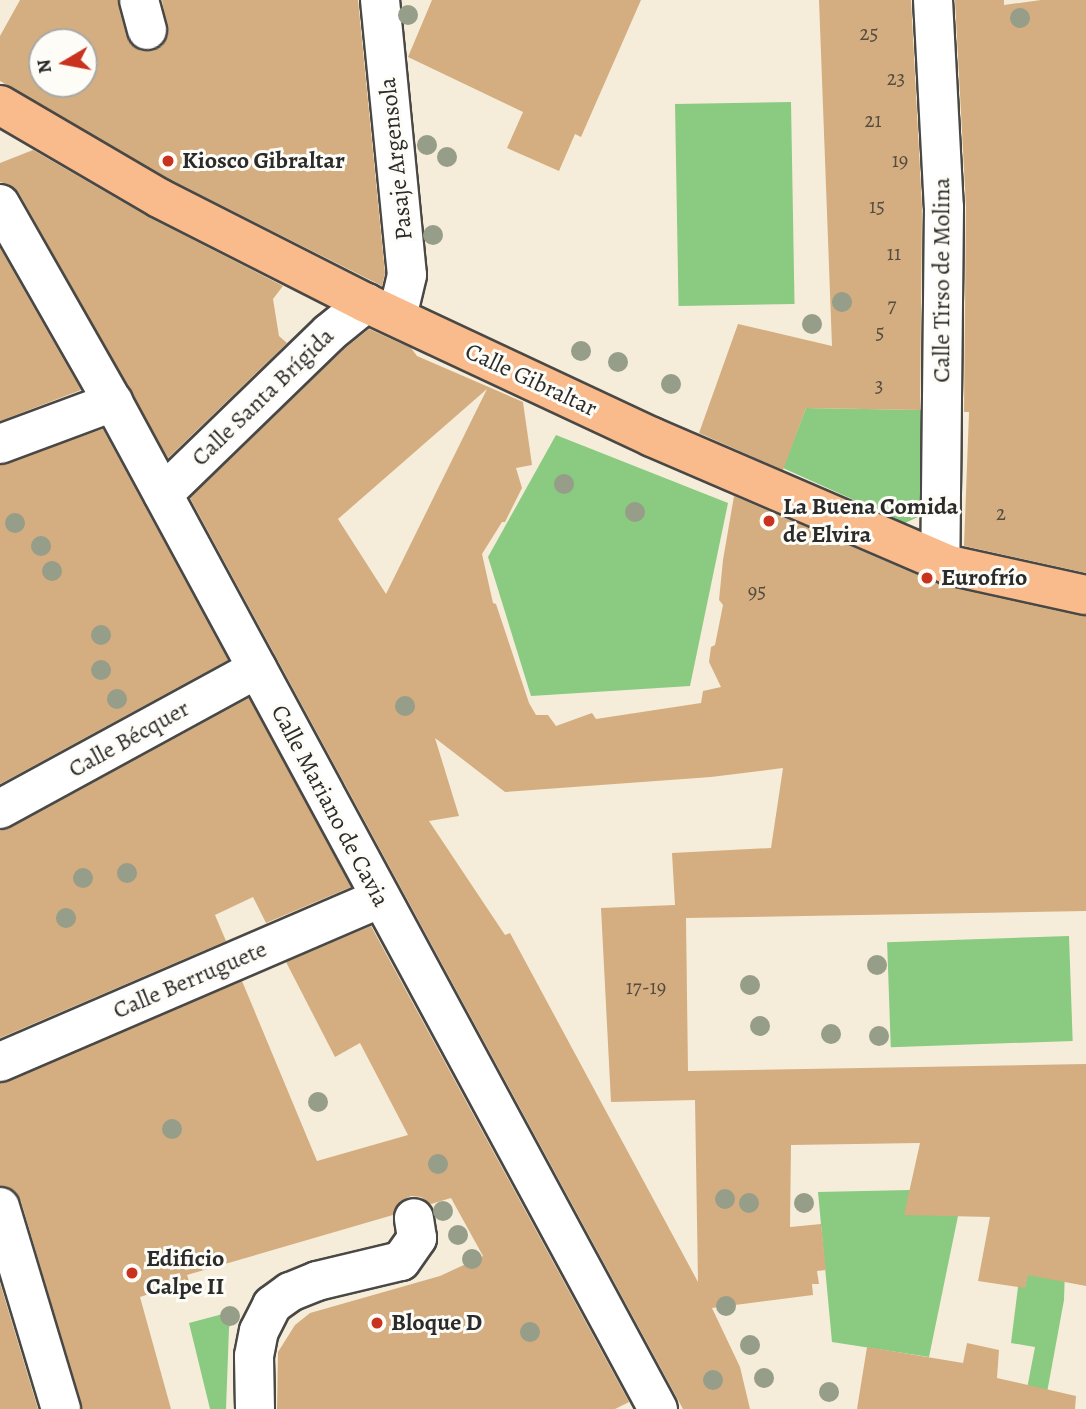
<!DOCTYPE html>
<meta charset="utf-8">
<style>
body{margin:0}
#map{position:relative;width:1086px;height:1409px;overflow:hidden;background:#f5edd9;font-family:Alegreya,serif}
div>[style]{position:absolute}
.green>*{inset:0;background:#8aca81;transform-origin:0 0}
.building>*{inset:0;background:#d4ae80}
.roads{filter:drop-shadow(2px 0 #494845) drop-shadow(-2px 0 #494845) drop-shadow(0 2px #494845) drop-shadow(0 -2px #494845)}
.minor>*{height:38px;margin:-19px;padding:0 19px;transform-origin:19px;border-radius:19px;background:#fff}
.major>*{height:38px;margin:-19px;padding:0 19px;transform-origin:19px;border-radius:19px;background:#fabb8c}
.trees>*{width:20px;height:20px;margin:-10px;border-radius:50%;background:#969d88}
.dots>*{width:19px;height:19px;translate:-50% -50%;box-sizing:border-box;border:4px solid #fdfcf7;border-radius:50%}
span{translate:-50% -50%;white-space:nowrap;text-align:center;line-height:1.15;-webkit-text-stroke:6px #fdfcf7;paint-order:stroke}
.number-label{font-size:21px;color:#554c40}
.number-label span{-webkit-text-stroke-width:0}
.street-label{font-size:24px;color:#2b2b2b}
.poi-label{font-size:24px;color:#2b2b2b;font-weight:700}
.left{translate:0 -50%;text-align:left}
.north{position:absolute;left:28px;top:28px;width:70px;height:70px;box-sizing:border-box;background:#fdfcf7;border:2px solid #a9a8a5;border-radius:50%;rotate:260deg;font-size:19px;font-weight:700;line-height:28px;text-align:center;color:#2b2b2b}
.north::after{content:'';display:block;margin:auto;width:24px;height:32px;background:#c8321e;clip-path:polygon(50% 0,100% 100%,50% 72%,0 100%)}
</style>
<div id="map">
<div class="green">
<i style="left:791px;top:102px;width:202px;height:116px;rotate:89deg"></i>
<i style="clip-path:polygon(806px 408px,924px 410px,920px 516px,905px 523px,783px 468px)"></i>
<i style="clip-path:polygon(556px 435px,728px 503px,690px 686px,531px 696px,488px 557px)"></i>
<i style="left:1069px;top:936px;width:105px;height:182px;rotate:88deg"></i>
<i style="clip-path:polygon(910px 1190px,958px 1216px,929px 1357px,832px 1342px,818px 1192px)"></i>
<i style="clip-path:polygon(1029px 1266px,1065px 1269px,1064px 1300px,1044px 1409px,1005px 1409px,1026px 1394px,1035px 1347px,1011px 1343px,1018px 1287px,1025px 1287px)"></i>
<i style="clip-path:polygon(234px 1311px,229px 1328px,226px 1409px,210px 1409px,189px 1323px)"></i>
</div>
<div class="building">
<i style="clip-path:polygon(evenodd,20px 0,118px 0,131px 45px,141px 51px,152px 51px,162px 46px,168px 35px,162px 0,358px 0,385px 273px,382px 286px,169px 179px,0 81px,0 36px,20px 0,42px 42px,84px 42px,84px 84px,42px 84px,42px 42px)"></i>
<i style="clip-path:polygon(432px 0,641px 0,581px 137px,575px 134px,559px 171px,507px 148px,523px 112px,408px 57px)"></i>
<i style="clip-path:polygon(819px 0,911px 0,922px 207px,920px 410px,806px 408px,783px 470px,699px 433px,738px 324px,832px 346px)"></i>
<i style="clip-path:polygon(955px 0,1004px 0,1004px 5px,1041px 0,1086px 0,1086px 573px,964px 546px,969px 412px,964px 412px,966px 207px)"></i>
<i style="clip-path:polygon(33px 150px,149px 217px,283px 286px,273px 299px,279px 336px,287px 343px,168px 458px,19px 193px,10px 185px,0 182px,0 163px)"></i>
<i style="clip-path:polygon(0 248px,81px 390px,0 421px)"></i>
<i style="clip-path:polygon(evenodd,369px 329px,411px 348px,417px 356px,523px 402px,532px 465px,516px 468px,522px 488px,505px 522px,502px 522px,482px 554px,493px 603px,496px 604px,529px 703px,536px 715px,548px 715px,556px 726px,592px 713px,596px 719px,701px 703px,703px 691px,721px 687px,709px 662px,711px 647px,715px 645px,723px 605px,719px 600px,723px 560px,734px 496px,941px 585px,1086px 616px,1086px 911px,686px 918px,688px 1071px,1086px 1064px,1086px 1286px,1028px 1275px,1025px 1288px,978px 1281px,990px 1217px,904px 1215px,920px 1143px,791px 1145px,790px 1227px,821px 1224px,826px 1270px,817px 1271px,819px 1284px,812px 1284px,813px 1295px,712px 1308px,740px 1367px,750px 1409px,683px 1409px,190px 498px,344px 349px,369px 329px,487px 389px,386px 594px,338px 519px,487px 389px,369px 329px,435px 738px,505px 792px,711px 777px,783px 768px,771px 848px,672px 853px,675px 905px,601px 908px,611px 1102px,695px 1100px,698px 1282px,510px 933px,505px 935px,429px 821px,459px 816px,435px 738px)"></i>
<i style="clip-path:polygon(103px 429px,228px 660px,0 784px,0 465px)"></i>
<i style="clip-path:polygon(249px 698px,351px 887px,266px 923px,253px 897px,215px 915px,226px 941px,0 1038px,0 831px,10px 828px)"></i>
<i style="clip-path:polygon(371px 926px,629px 1402px,615px 1409px,277px 1409px,278px 1352px,295px 1325px,310px 1313px,440px 1276px,483px 1256px,451px 1198px,431px 1204px,421px 1197px,411px 1196px,400px 1201px,393px 1215px,187px 1275px,189px 1281px,140px 1297px,171px 1409px,82px 1409px,21px 1201px,14px 1191px,0 1186px,0 1083px,242px 981px,317px 1161px,408px 1135px,360px 1043px,335px 1057px,286px 962px)"></i>
<i style="clip-path:polygon(0 1283px,38px 1409px,0 1409px)"></i>
<i style="clip-path:polygon(967px 1343px,999px 1350px,997px 1378px,1076px 1396px,1075px 1409px,857px 1409px,867px 1347px,963px 1363px)"></i>
</div>
<div class="roads">
<div class="minor">
<i style="left:139px;top:0;width:31px;rotate:75deg"></i>
<i style="left:380px;top:0;width:276px;rotate:84.4deg"></i>
<i style="left:407px;top:275px;width:43px;rotate:103.4deg"></i>
<i style="left:933px;top:0;width:207px;rotate:87deg"></i>
<i style="left:944px;top:207px;width:354px;rotate:90.6deg"></i>
<i style="left:0;top:204px;width:228px;rotate:60.3deg"></i>
<i style="left:113px;top:402px;width:1145px;rotate:61.58deg"></i>
<i style="left:0;top:444px;width:121px;rotate:-20.4deg"></i>
<i style="left:163px;top:494px;width:231px;rotate:-44.1deg"></i>
<i style="left:329px;top:333px;width:48px;rotate:-39deg"></i>
<i style="left:0;top:809px;width:293px;rotate:-28.6deg"></i>
<i style="left:0;top:1062px;width:414px;rotate:-23.3deg"></i>
<i style="left:0;top:1207px;width:211px;rotate:73.2deg"></i>
<i style="left:255px;top:1409px;width:53px;rotate:-91.1deg"></i>
<i style="left:254px;top:1356px;width:25px;rotate:-79deg"></i>
<i style="left:259px;top:1331px;width:29px;rotate:-63deg"></i>
<i style="left:272px;top:1305px;width:22px;rotate:-36deg"></i>
<i style="left:290px;top:1292px;width:29px;rotate:-22deg"></i>
<i style="left:317px;top:1281px;width:86px;rotate:-13.4deg"></i>
<i style="left:401px;top:1261px;width:28px;rotate:-55deg"></i>
<i style="left:417px;top:1238px;width:20px;rotate:-99deg"></i>
</div>
<div class="major">
<i style="left:0;top:105px;width:184px;rotate:30.3deg"></i>
<i style="left:159px;top:198px;width:232px;rotate:26.9deg"></i>
<i style="left:366px;top:303px;width:316px;rotate:25.1deg"></i>
<i style="left:652px;top:437px;width:323px;rotate:23.3deg"></i>
<i style="left:949px;top:565px;width:140px;rotate:12.4deg"></i>
</div>
</div>
<div class="trees">
<i style="left:408px;top:15px"></i>
<i style="left:1020px;top:18px"></i>
<i style="left:427px;top:145px"></i>
<i style="left:447px;top:157px"></i>
<i style="left:433px;top:235px"></i>
<i style="left:842px;top:302px"></i>
<i style="left:812px;top:324px"></i>
<i style="left:581px;top:351px"></i>
<i style="left:618px;top:362px"></i>
<i style="left:671px;top:384px"></i>
<i style="left:564px;top:484px"></i>
<i style="left:635px;top:512px"></i>
<i style="left:15px;top:523px"></i>
<i style="left:41px;top:546px"></i>
<i style="left:52px;top:571px"></i>
<i style="left:101px;top:635px"></i>
<i style="left:101px;top:670px"></i>
<i style="left:117px;top:699px"></i>
<i style="left:405px;top:706px"></i>
<i style="left:127px;top:873px"></i>
<i style="left:83px;top:878px"></i>
<i style="left:66px;top:918px"></i>
<i style="left:877px;top:965px"></i>
<i style="left:750px;top:985px"></i>
<i style="left:760px;top:1026px"></i>
<i style="left:831px;top:1034px"></i>
<i style="left:879px;top:1036px"></i>
<i style="left:318px;top:1102px"></i>
<i style="left:172px;top:1129px"></i>
<i style="left:438px;top:1164px"></i>
<i style="left:725px;top:1199px"></i>
<i style="left:749px;top:1203px"></i>
<i style="left:804px;top:1203px"></i>
<i style="left:443px;top:1211px"></i>
<i style="left:458px;top:1235px"></i>
<i style="left:472px;top:1259px"></i>
<i style="left:726px;top:1306px"></i>
<i style="left:230px;top:1316px"></i>
<i style="left:530px;top:1332px"></i>
<i style="left:750px;top:1345px"></i>
<i style="left:764px;top:1378px"></i>
<i style="left:713px;top:1380px"></i>
<i style="left:829px;top:1392px"></i>
</div>
<div class="dots">
<i style="left:168px;top:161px;background:#c8321e"></i>
<i style="left:769px;top:521px;background:#c8321e"></i>
<i style="left:927px;top:578px;background:#c8321e"></i>
<i style="left:132px;top:1273px;background:#c8321e"></i>
<i style="left:377px;top:1323px;background:#c8321e"></i>
</div>
<div class="number-label">
<span style="left:869px;top:33px">25</span>
<span style="left:896px;top:78px">23</span>
<span style="left:873px;top:120px">21</span>
<span style="left:900px;top:160px">19</span>
<span style="left:877px;top:206px">15</span>
<span style="left:894px;top:253px">11</span>
<span style="left:892px;top:305px">7</span>
<span style="left:880px;top:332px">5</span>
<span style="left:879px;top:385px">3</span>
<span style="left:1001px;top:513px">2</span>
<span style="left:757px;top:591px">95</span>
<span style="left:646px;top:987px">17-19</span>
</div>
<div class="street-label">
<span style="left:396px;top:159px;rotate:-96deg">Pasaje Argensola</span>
<span style="left:942px;top:280px;rotate:-90deg">Calle Tirso de Molina</span>
<span style="left:531px;top:380px;rotate:25deg">Calle Gibraltar</span>
<span style="left:263px;top:397px;rotate:-44deg">Calle Santa Brígida</span>
<span style="left:129px;top:739px;rotate:-29deg">Calle Bécquer</span>
<span style="left:330px;top:806px;rotate:62deg">Calle Mariano de Cavia</span>
<span style="left:190px;top:980px;rotate:-23deg">Calle Berruguete</span>
</div>
<div class="poi-label">
<span class="left" style="left:182px;top:161px">Kiosco Gibraltar</span>
<span class="left" style="left:783px;top:521px">La Buena Comida<br>de Elvira</span>
<span class="left" style="left:941px;top:578px">Eurofrío</span>
<span class="left" style="left:146px;top:1273px">Edificio<br>Calpe II</span>
<span class="left" style="left:391px;top:1323px">Bloque D</span>
</div>
<div class="north">N</div>
</div>
